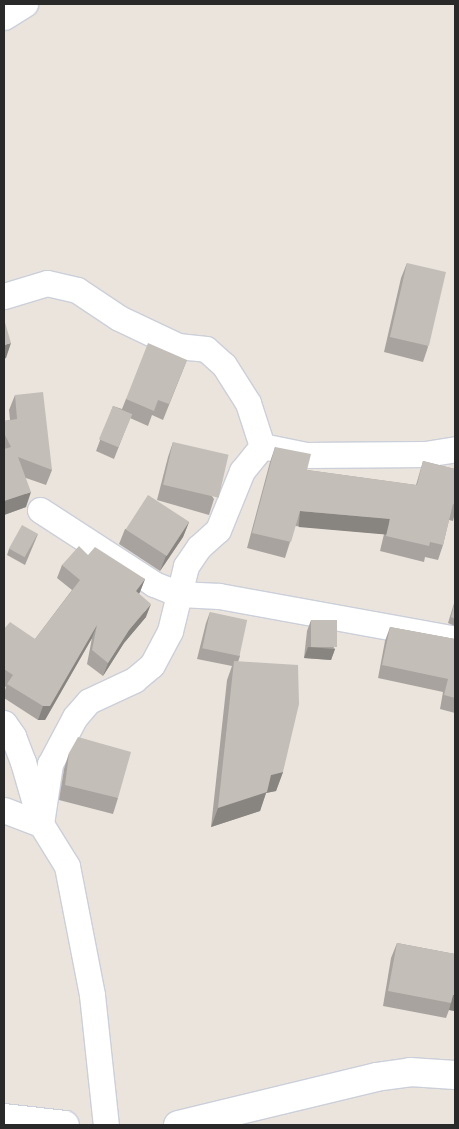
<!DOCTYPE html>
<style>
body{margin:0}
#map{position:relative;width:459px;height:1129px;overflow:hidden;background:#eae4dd;font-family:Inter,sans-serif}
div>[style]{position:absolute}
.roads{filter:drop-shadow(1px 0 #cbcfd9) drop-shadow(-1px 0 #cbcfd9) drop-shadow(0 1px #cbcfd9) drop-shadow(0 -1px #cbcfd9)}
.minor>*{height:25px;margin:-12.5px;padding:0 12.5px;transform-origin:12.5px;border-radius:12.5px;background:#fff}
.tertiary>*{height:28px;margin:-14px;padding:0 14px;transform-origin:14px;border-radius:14px;background:#fff}
.wall>*{inset:0;background:#a8a39e}
.shaded-wall>*{inset:0;background:#888581;transform-origin:0 0}
.building>*{inset:0;background:#c3beb8;transform-origin:0 0}
span{translate:-50% -50%;white-space:nowrap;text-align:center;line-height:1.15;-webkit-text-stroke:4px #fff;paint-order:stroke}
.frame{position:absolute;inset:0;border:5px solid #292929;pointer-events:none}
</style>
<div id="map">
<div class="roads">
<div class="minor">
<i style="left:4px;top:17px;width:25px;rotate:-32deg"></i>
<i style="left:4px;top:296px;width:45px;rotate:-16.8deg"></i>
<i style="left:47px;top:283px;width:31px;rotate:13deg"></i>
<i style="left:77px;top:290px;width:50px;rotate:33.7deg"></i>
<i style="left:119px;top:318px;width:65px;rotate:25.4deg"></i>
<i style="left:178px;top:346px;width:28px;rotate:6deg"></i>
<i style="left:206px;top:349px;width:24px;rotate:42deg"></i>
<i style="left:224px;top:365px;width:45px;rotate:57.7deg"></i>
<i style="left:248px;top:403px;width:45px;rotate:72deg"></i>
<i style="left:40px;top:510px;width:136px;rotate:33deg"></i>
<i style="left:154px;top:584px;width:27px;rotate:22deg"></i>
<i style="left:179px;top:594px;width:40px;rotate:2.9deg"></i>
<i style="left:219px;top:596px;width:240px;rotate:10.3deg"></i>
<i style="left:4px;top:723px;width:16px;rotate:55deg"></i>
<i style="left:13px;top:736px;width:28px;rotate:69deg"></i>
<i style="left:23px;top:762px;width:65px;rotate:73.8deg"></i>
<i style="left:41px;top:824px;width:49px;rotate:58.2deg"></i>
<i style="left:67px;top:866px;width:131px;rotate:79deg"></i>
<i style="left:92px;top:995px;width:131px;rotate:83.9deg"></i>
<i style="left:4px;top:810px;width:40px;rotate:21deg"></i>
<i style="left:41px;top:824px;width:61px;rotate:-81.5deg"></i>
<i style="left:50px;top:764px;width:53px;rotate:-62deg"></i>
<i style="left:75px;top:717px;width:21px;rotate:-49deg"></i>
<i style="left:89px;top:701px;width:50px;rotate:-25deg"></i>
<i style="left:134px;top:680px;width:23px;rotate:-40deg"></i>
<i style="left:152px;top:665px;width:38px;rotate:-62deg"></i>
<i style="left:170px;top:631px;width:67px;rotate:-76.2deg"></i>
<i style="left:186px;top:566px;width:23px;rotate:-56deg"></i>
<i style="left:199px;top:547px;width:25px;rotate:-42deg"></i>
<i style="left:218px;top:530px;width:64px;rotate:-67.9deg"></i>
<i style="left:242px;top:471px;width:32px;rotate:-51deg"></i>
<i style="left:262px;top:446px;width:45px;rotate:11.6deg"></i>
<i style="left:306px;top:455px;width:119px;rotate:-0.5deg"></i>
<i style="left:425px;top:454px;width:30px;rotate:-9deg"></i>
</div>
<div class="tertiary">
<i style="left:4px;top:1118px;width:61px;rotate:6.5deg"></i>
<i style="left:178px;top:1125px;width:204px;rotate:-13.6deg"></i>
<i style="left:376px;top:1077px;width:34px;rotate:-8deg"></i>
<i style="left:410px;top:1072px;width:45px;rotate:3.8deg"></i>
</div>
</div>
<div class="wall">
<i style="clip-path:polygon(407px 263px,428px 347px,423px 362px,384px 352px,401px 278px)"></i>
<i style="clip-path:polygon(187px 360px,163px 420px,152px 415px,148px 426px,130px 418px,114px 459px,96px 451px,113px 406px,122px 409px,126px 399px)"></i>
<i style="clip-path:polygon(15px 395px,52px 470px,46px 485px,26px 478px,26px 507px,4px 515px,4px 421px,10px 420px,9px 410px)"></i>
<i style="clip-path:polygon(173px 442px,214px 499px,209px 515px,157px 500px,168px 457px)"></i>
<i style="clip-path:polygon(275px 447px,307px 470px,416px 485px,423px 461px,455px 469px,455px 513px,453px 521px,449px 520px,443px 545px,438px 560px,425px 557px,424px 562px,380px 551px,384px 534px,295px 526px,285px 558px,247px 548px,270px 462px)"></i>
<i style="clip-path:polygon(189px 522px,183px 537px,160px 571px,119px 544px,125px 529px)"></i>
<i style="clip-path:polygon(38px 534px,25px 565px,7px 555px,9px 549px)"></i>
<i style="clip-path:polygon(88px 555px,145px 579px,139px 594px,146px 617px,124px 643px,103px 676px,87px 664px,92px 638px,45px 720px,38px 720px,4px 698px,4px 693px,6px 687px,4px 686px,4px 629px,35px 639px,72px 590px,57px 578px,62px 565px)"></i>
<i style="clip-path:polygon(455px 600px,455px 626px,448px 623px)"></i>
<i style="clip-path:polygon(210px 612px,240px 656px,238px 662px,283px 772px,276px 791px,266px 793px,260px 811px,211px 827px,227px 680px,232px 666px,197px 659px,206px 623px)"></i>
<i style="clip-path:polygon(311px 620px,335px 649px,331px 660px,304px 658px,307px 631px)"></i>
<i style="clip-path:polygon(390px 627px,455px 639px,455px 713px,440px 709px,443px 692px,378px 678px,385px 641px)"></i>
<i style="clip-path:polygon(69px 753px,118px 798px,113px 814px,59px 800px,64px 769px)"></i>
<i style="clip-path:polygon(397px 943px,455px 954px,455px 1011px,449px 1010px,446px 1018px,383px 1006px,391px 958px)"></i>
</div>
<div class="shaded-wall">
<i style="clip-path:polygon(11px 343px,6px 358px,4px 359px,4px 345px)"></i>
<i style="clip-path:polygon(31px 492px,26px 507px,4px 515px,4px 501px)"></i>
<i style="left:300px;top:511px;width:90px;height:16px;rotate:5deg"></i>
<i style="clip-path:polygon(189px 522px,183px 537px,160px 571px,166px 556px)"></i>
<i style="clip-path:polygon(145px 579px,140px 592px,131px 605px,136px 591px)"></i>
<i style="clip-path:polygon(151px 604px,146px 617px,124px 643px,103px 676px,108px 663px,129px 630px)"></i>
<i style="clip-path:polygon(97px 625px,92px 638px,45px 720px,38px 720px,43px 706px)"></i>
<i style="clip-path:polygon(308px 647px,335px 649px,331px 660px,304px 658px)"></i>
<i style="clip-path:polygon(283px 772px,276px 791px,266px 793px,260px 811px,211px 827px,218px 808px,271px 775px)"></i>
<i style="clip-path:polygon(453px 995px,455px 995px,455px 1011px,449px 1010px)"></i>
</div>
<div class="building">
<i style="left:407px;top:263px;width:40px;height:76px;rotate:13deg"></i>
<i style="clip-path:polygon(4px 319px,11px 343px,4px 345px)"></i>
<i style="clip-path:polygon(148px 343px,187px 360px,169px 404px,158px 400px,154px 411px,126px 399px)"></i>
<i style="clip-path:polygon(43px 392px,52px 470px,18px 457px,31px 492px,4px 501px,4px 449px,11px 447px,4px 433px,4px 421px,17px 419px,15px 395px)"></i>
<i style="left:113px;top:406px;width:21px;height:36px;rotate:23deg"></i>
<i style="left:173px;top:442px;width:57px;height:44px;rotate:13deg"></i>
<i style="clip-path:polygon(275px 447px,311px 454px,307px 470px,417px 485px,423px 461px,455px 469px,455px 505px,453px 504px,443px 545px,430px 542px,429px 546px,386px 536px,390px 519px,300px 511px,291px 542px,252px 533px)"></i>
<i style="left:148px;top:495px;width:49px;height:41px;rotate:33deg"></i>
<i style="left:22px;top:525px;width:18px;height:27px;rotate:29deg"></i>
<i style="clip-path:polygon(79px 546px,88px 555px,95px 547px,145px 579px,136px 591px,151px 604px,129px 630px,108px 663px,92px 650px,97px 625px,50px 706px,43px 706px,7px 684px,13px 675px,4px 669px,4px 629px,10px 622px,35px 639px,80px 580px,62px 565px)"></i>
<i style="clip-path:polygon(455px 601px,455px 619px,451px 617px)"></i>
<i style="left:210px;top:612px;width:38px;height:37px;rotate:12deg"></i>
<i style="left:311px;top:620px;width:26px;height:27px"></i>
<i style="clip-path:polygon(390px 627px,455px 639px,455px 698px,444px 695px,448px 679px,382px 665px)"></i>
<i style="clip-path:polygon(234px 661px,298px 665px,299px 704px,283px 772px,271px 775px,267px 792px,218px 808px)"></i>
<i style="clip-path:polygon(78px 737px,131px 752px,118px 798px,65px 785px,69px 753px)"></i>
<i style="clip-path:polygon(397px 943px,455px 954px,455px 995px,453px 995px,451px 1003px,388px 991px)"></i>
</div>
<div class="frame"></div>
</div>
